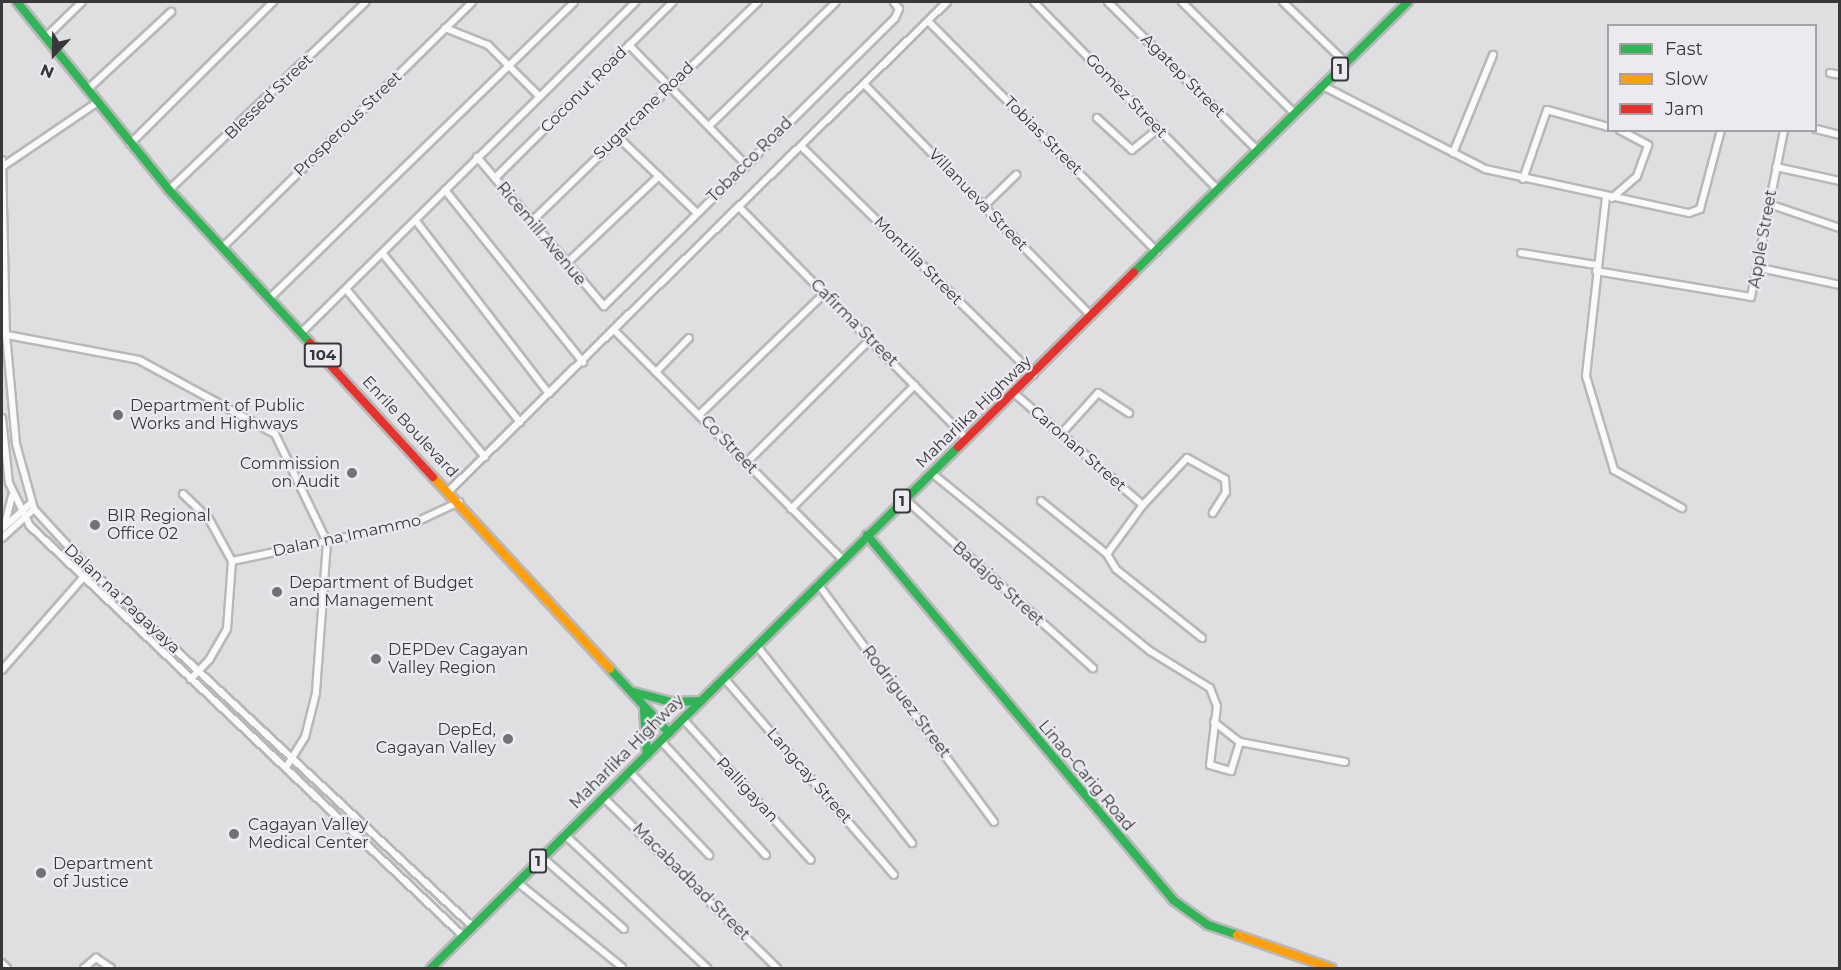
<!DOCTYPE html>
<style>
body{margin:0}
#map{position:relative;width:1841px;height:970px;overflow:hidden;background:#dfdee1;font-family:Montserrat,sans-serif}
div>[style]{position:absolute}
.roads{filter:drop-shadow(2px 0 #b8b8ba) drop-shadow(-2px 0 #b8b8ba) drop-shadow(0 2px #b8b8ba) drop-shadow(0 -2px #b8b8ba)}
.street>*{height:6px;margin:-3px;padding:0 3px;transform-origin:3px;border-radius:3px;background:#fafafa}
.fast>*{height:8px;margin:-4px;padding:0 4px;transform-origin:4px;border-radius:4px;background:#30b455}
.slow>*{height:8px;margin:-4px;padding:0 4px;transform-origin:4px;border-radius:4px;background:#ff9f0a}
.jam>*{height:8px;margin:-4px;padding:0 4px;transform-origin:4px;border-radius:4px;background:#e5322d}
.dots>*{width:16px;height:16px;translate:-50% -50%;box-sizing:border-box;border:3px solid #eceaf0;border-radius:50%}
span{translate:-50% -50%;white-space:nowrap;text-align:center;line-height:1.15;-webkit-text-stroke:4.5px #eceaf0;paint-order:stroke}
.shield-label span{padding:2px 4px;background:#eceaf0;border:2px solid;border-radius:4px;-webkit-text-stroke-width:0}
.shield-label{font-size:15px;color:#38373a;font-weight:700}
.street-label{font-size:16px;color:#38373a}
.poi-label{font-size:16px;color:#38373a}
.left{translate:0 -50%;text-align:left}
.right{translate:-100% -50%;text-align:right}
.frame{position:absolute;inset:0;border:3px solid #38373a;pointer-events:none}
.legend{position:absolute;left:1607px;top:24px;width:210px;height:108px;box-sizing:border-box;background:#eceaf0;border:2px solid #a4a2a7;margin:0;padding:8px 10px;list-style:none;font-size:18px;color:#38373a}
.legend li{display:flex;align-items:center;gap:12px;height:30px}
.legend b{width:30px;border:2px solid #a4a2a7}
.north{position:absolute;left:24px;top:24px;width:60px;height:60px;-webkit-text-stroke:4px #eceaf0;paint-order:stroke;rotate:202deg;font-size:16px;font-weight:700;line-height:24px;text-align:center;color:#38373a}
.north::after{content:'';display:block;margin:auto;width:21px;height:27px;background:#38373a;clip-path:polygon(50% 0,100% 100%,50% 72%,0 100%)}
</style>
<div id="map">
<div class="roads">
<div class="street">
<i style="left:1034px;top:2px;width:263px;rotate:45.6deg"></i>
<i style="left:1108px;top:2px;width:211px;rotate:44.8deg"></i>
<i style="left:1182px;top:2px;width:159px;rotate:44.7deg"></i>
<i style="left:1283px;top:2px;width:88px;rotate:44.1deg"></i>
<i style="left:928px;top:21px;width:325px;rotate:45.2deg"></i>
<i style="left:445px;top:28px;width:46px;rotate:21.6deg"></i>
<i style="left:488px;top:45px;width:72px;rotate:45deg"></i>
<i style="left:46px;top:37px;width:50px;rotate:-44.2deg"></i>
<i style="left:629px;top:45px;width:168px;rotate:45.7deg"></i>
<i style="left:1830px;top:73px;width:10px;rotate:11deg"></i>
<i style="left:864px;top:84px;width:325px;rotate:45.6deg"></i>
<i style="left:1323px;top:86px;width:182px;rotate:27.1deg"></i>
<i style="left:1485px;top:169px;width:209px;rotate:12.2deg"></i>
<i style="left:1689px;top:213px;width:12px;rotate:-20deg"></i>
<i style="left:1700px;top:209px;width:82px;rotate:-75.1deg"></i>
<i style="left:87px;top:90px;width:115px;rotate:-42.9deg"></i>
<i style="left:1097px;top:118px;width:47px;rotate:42.4deg"></i>
<i style="left:1132px;top:150px;width:33px;rotate:-39deg"></i>
<i style="left:709px;top:126px;width:177px;rotate:-44.3deg"></i>
<i style="left:1816px;top:129px;width:25px;rotate:14deg"></i>
<i style="left:618px;top:137px;width:110px;rotate:43.9deg"></i>
<i style="left:130px;top:144px;width:202px;rotate:-44.8deg"></i>
<i style="left:802px;top:147px;width:325px;rotate:44.5deg"></i>
<i style="left:1453px;top:153px;width:106px;rotate:-67.8deg"></i>
<i style="left:477px;top:157px;width:196px;rotate:49.6deg"></i>
<i style="left:604px;top:306px;width:409px;rotate:-44.7deg"></i>
<i style="left:895px;top:18px;width:10px;rotate:-66deg"></i>
<i style="left:899px;top:9px;width:9px;rotate:-126deg"></i>
<i style="left:2px;top:160px;width:174px;rotate:88.7deg"></i>
<i style="left:6px;top:334px;width:110px;rotate:84.8deg"></i>
<i style="left:16px;top:444px;width:67px;rotate:74.5deg"></i>
<i style="left:34px;top:509px;width:83px;rotate:47.4deg"></i>
<i style="left:90px;top:570px;width:522px;rotate:42.98deg"></i>
<i style="left:2px;top:167px;width:114px;rotate:-34.2deg"></i>
<i style="left:1776px;top:167px;width:66px;rotate:12.3deg"></i>
<i style="left:495px;top:178px;width:250px;rotate:-44.7deg"></i>
<i style="left:1523px;top:179px;width:73px;rotate:-70.8deg"></i>
<i style="left:1547px;top:110px;width:63px;rotate:15.6deg"></i>
<i style="left:169px;top:190px;width:272px;rotate:-43.7deg"></i>
<i style="left:445px;top:190px;width:221px;rotate:51.3deg"></i>
<i style="left:1606px;top:197px;width:180px;rotate:96.4deg"></i>
<i style="left:1586px;top:376px;width:98px;rotate:73.4deg"></i>
<i style="left:1614px;top:470px;width:78px;rotate:29.2deg"></i>
<i style="left:1612px;top:198px;width:33px;rotate:-41deg"></i>
<i style="left:1637px;top:176px;width:33px;rotate:-70deg"></i>
<i style="left:1648px;top:145px;width:32px;rotate:-152deg"></i>
<i style="left:1769px;top:204px;width:75px;rotate:18.7deg"></i>
<i style="left:984px;top:206px;width:45px;rotate:-44.1deg"></i>
<i style="left:740px;top:208px;width:324px;rotate:45.5deg"></i>
<i style="left:416px;top:221px;width:218px;rotate:52.4deg"></i>
<i style="left:531px;top:222px;width:316px;rotate:-44.1deg"></i>
<i style="left:223px;top:247px;width:349px;rotate:-44.5deg"></i>
<i style="left:1521px;top:253px;width:76px;rotate:9.1deg"></i>
<i style="left:383px;top:254px;width:217px;rotate:50.8deg"></i>
<i style="left:566px;top:264px;width:128px;rotate:-43.4deg"></i>
<i style="left:1760px;top:268px;width:82px;rotate:12deg"></i>
<i style="left:1596px;top:271px;width:157px;rotate:9.5deg"></i>
<i style="left:1751px;top:297px;width:170px;rotate:-78.8deg"></i>
<i style="left:346px;top:289px;width:218px;rotate:50.4deg"></i>
<i style="left:270px;top:298px;width:424px;rotate:-44.2deg"></i>
<i style="left:615px;top:331px;width:323px;rotate:45.1deg"></i>
<i style="left:302px;top:332px;width:469px;rotate:-44.7deg"></i>
<i style="left:2px;top:334px;width:139px;rotate:10.7deg"></i>
<i style="left:139px;top:360px;width:155px;rotate:28.6deg"></i>
<i style="left:275px;top:434px;width:120px;rotate:64.3deg"></i>
<i style="left:327px;top:542px;width:151px;rotate:94.2deg"></i>
<i style="left:316px;top:693px;width:45px;rotate:104deg"></i>
<i style="left:305px;top:737px;width:36px;rotate:122deg"></i>
<i style="left:656px;top:372px;width:47px;rotate:-45.9deg"></i>
<i style="left:1014px;top:393px;width:171px;rotate:41deg"></i>
<i style="left:699px;top:415px;width:175px;rotate:-44.1deg"></i>
<i style="left:2px;top:418px;width:65px;rotate:83.9deg"></i>
<i style="left:9px;top:483px;width:48px;rotate:64deg"></i>
<i style="left:30px;top:526px;width:596px;rotate:43.44deg"></i>
<i style="left:1061px;top:434px;width:55px;rotate:-47.9deg"></i>
<i style="left:1098px;top:393px;width:37px;rotate:33deg"></i>
<i style="left:746px;top:463px;width:176px;rotate:-44.8deg"></i>
<i style="left:933px;top:474px;width:280px;rotate:39.2deg"></i>
<i style="left:1150px;top:651px;width:70px;rotate:31.7deg"></i>
<i style="left:1210px;top:688px;width:19px;rotate:69deg"></i>
<i style="left:1217px;top:706px;width:59px;rotate:96.8deg"></i>
<i style="left:1210px;top:765px;width:22px;rotate:16deg"></i>
<i style="left:1231px;top:771px;width:30px;rotate:-73deg"></i>
<i style="left:1240px;top:742px;width:107px;rotate:10.8deg"></i>
<i style="left:449px;top:491px;width:698px;rotate:-44.48deg"></i>
<i style="left:183px;top:494px;width:36px;rotate:44deg"></i>
<i style="left:209px;top:519px;width:48px;rotate:61.3deg"></i>
<i style="left:232px;top:561px;width:68px;rotate:94.2deg"></i>
<i style="left:227px;top:629px;width:34px;rotate:120deg"></i>
<i style="left:210px;top:659px;width:28px;rotate:134deg"></i>
<i style="left:905px;top:499px;width:253px;rotate:42deg"></i>
<i style="left:1041px;top:501px;width:85px;rotate:38.8deg"></i>
<i style="left:791px;top:509px;width:175px;rotate:-45deg"></i>
<i style="left:5px;top:524px;width:29px;rotate:-76deg"></i>
<i style="left:2px;top:529px;width:39px;rotate:-42deg"></i>
<i style="left:2px;top:538px;width:43px;rotate:-42.2deg"></i>
<i style="left:232px;top:561px;width:186px;rotate:-11.8deg"></i>
<i style="left:414px;top:523px;width:50px;rotate:-25deg"></i>
<i style="left:818px;top:584px;width:296px;rotate:53.5deg"></i>
<i style="left:1202px;top:638px;width:110px;rotate:-141.3deg"></i>
<i style="left:1116px;top:569px;width:17px;rotate:-121deg"></i>
<i style="left:1107px;top:554px;width:61px;rotate:-53.7deg"></i>
<i style="left:1143px;top:505px;width:64px;rotate:-46.9deg"></i>
<i style="left:1187px;top:458px;width:43px;rotate:28.9deg"></i>
<i style="left:1225px;top:479px;width:13px;rotate:86deg"></i>
<i style="left:1226px;top:492px;width:25px;rotate:122deg"></i>
<i style="left:757px;top:646px;width:251px;rotate:51.8deg"></i>
<i style="left:2px;top:670px;width:133px;rotate:-48.7deg"></i>
<i style="left:724px;top:678px;width:260px;rotate:49.2deg"></i>
<i style="left:683px;top:719px;width:190px;rotate:47.8deg"></i>
<i style="left:1214px;top:722px;width:33px;rotate:38deg"></i>
<i style="left:661px;top:741px;width:155px;rotate:47.4deg"></i>
<i style="left:630px;top:772px;width:115px;rotate:46.4deg"></i>
<i style="left:603px;top:797px;width:244px;rotate:44.5deg"></i>
<i style="left:565px;top:835px;width:195px;rotate:43.1deg"></i>
<i style="left:542px;top:857px;width:109px;rotate:41.3deg"></i>
<i style="left:517px;top:882px;width:135px;rotate:39deg"></i>
<i style="left:2px;top:963px;width:7px;rotate:45deg"></i>
<i style="left:84px;top:968px;width:16px;rotate:-40deg"></i>
<i style="left:96px;top:958px;width:18px;rotate:34deg"></i>
</div>
<div class="fast">
<i style="left:17px;top:2px;width:242px;rotate:51deg"></i>
<i style="left:169px;top:190px;width:208px;rotate:47.3deg"></i>
<i style="left:1134px;top:272px;width:385px;rotate:-44.6deg"></i>
<i style="left:867px;top:535px;width:476px;rotate:50deg"></i>
<i style="left:1173px;top:900px;width:43px;rotate:35.5deg"></i>
<i style="left:1208px;top:925px;width:31px;rotate:19deg"></i>
<i style="left:610px;top:669px;width:87px;rotate:47.3deg"></i>
<i style="left:634px;top:692px;width:38px;rotate:15deg"></i>
<i style="left:671px;top:702px;width:30px;rotate:-2deg"></i>
<i style="left:644px;top:710px;width:45px;rotate:86.2deg"></i>
<i style="left:431px;top:968px;width:741px;rotate:-44.67deg"></i>
</div>
<div class="slow">
<i style="left:433px;top:477px;width:261px;rotate:47.3deg"></i>
<i style="left:1237px;top:935px;width:100px;rotate:19.3deg"></i>
</div>
<div class="jam">
<i style="left:310px;top:343px;width:182px;rotate:47.5deg"></i>
<i style="left:958px;top:447px;width:248px;rotate:-44.8deg"></i>
</div>
</div>
<div class="dots">
<i style="left:118px;top:415px;background:#727174"></i>
<i style="left:352px;top:473px;background:#727174"></i>
<i style="left:95px;top:525px;background:#727174"></i>
<i style="left:277px;top:592px;background:#727174"></i>
<i style="left:376px;top:659px;background:#727174"></i>
<i style="left:508px;top:739px;background:#727174"></i>
<i style="left:234px;top:834px;background:#727174"></i>
<i style="left:41px;top:873px;background:#727174"></i>
</div>
<div class="shield-label">
<span style="left:1340px;top:69px">1</span>
<span style="left:323px;top:355px">104</span>
<span style="left:902px;top:501px">1</span>
<span style="left:538px;top:861px">1</span>
</div>
<div class="street-label">
<span style="left:1183px;top:76px;rotate:45deg">Agatep Street</span>
<span style="left:584px;top:90px;rotate:-45deg">Coconut Road</span>
<span style="left:1126px;top:96px;rotate:46deg">Gomez Street</span>
<span style="left:269px;top:97px;rotate:-44deg">Blessed Street</span>
<span style="left:644px;top:111px;rotate:-44deg">Sugarcane Road</span>
<span style="left:348px;top:124px;rotate:-44deg">Prosperous Street</span>
<span style="left:1043px;top:136px;rotate:45deg">Tobias Street</span>
<span style="left:750px;top:160px;rotate:-45deg">Tobacco Road</span>
<span style="left:978px;top:200px;rotate:46deg">Villanueva Street</span>
<span style="left:541px;top:234px;rotate:50deg">Ricemill Avenue</span>
<span style="left:1763px;top:239px;rotate:-80deg">Apple Street</span>
<span style="left:918px;top:261px;rotate:45deg">Montilla Street</span>
<span style="left:854px;top:323px;rotate:45deg">Cafirma Street</span>
<span style="left:974px;top:412px;rotate:-44deg">Maharlika Highway</span>
<span style="left:410px;top:427px;rotate:47deg">Enrile Boulevard</span>
<span style="left:729px;top:445px;rotate:46deg">Co Street</span>
<span style="left:1078px;top:449px;rotate:41deg">Caronan Street</span>
<span style="left:347px;top:536px;rotate:-12deg">Dalan na Imammo</span>
<span style="left:998px;top:584px;rotate:42deg">Badajos Street</span>
<span style="left:122px;top:599px;rotate:43deg">Dalan na Pagayaya</span>
<span style="left:906px;top:702px;rotate:53deg">Rodriguez Street</span>
<span style="left:627px;top:752px;rotate:-45deg">Maharlika Highway</span>
<span style="left:809px;top:776px;rotate:49deg">Langcay Street</span>
<span style="left:1086px;top:776px;rotate:50deg">Linao-Carig Road</span>
<span style="left:747px;top:790px;rotate:47deg">Palligayan</span>
<span style="left:691px;top:882px;rotate:45deg">Macabadbad Street</span>
</div>
<div class="poi-label">
<span class="left" style="left:130px;top:415px">Department of Public<br>Works and Highways</span>
<span class="right" style="left:340px;top:473px">Commission<br>on Audit</span>
<span class="left" style="left:107px;top:525px">BIR Regional<br>Office 02</span>
<span class="left" style="left:289px;top:592px">Department of Budget<br>and Management</span>
<span class="left" style="left:388px;top:659px">DEPDev Cagayan<br>Valley Region</span>
<span class="right" style="left:496px;top:739px">DepEd,<br>Cagayan Valley</span>
<span class="left" style="left:248px;top:834px">Cagayan Valley<br>Medical Center</span>
<span class="left" style="left:53px;top:873px">Department<br>of Justice</span>
</div>
<div class="frame"></div>
<ul class="legend">
<li><b style="height:8px;background:#30b455"></b>Fast</li>
<li><b style="height:8px;background:#ff9f0a"></b>Slow</li>
<li><b style="height:8px;background:#e5322d"></b>Jam</li>
</ul>
<div class="north">N</div>
</div>
